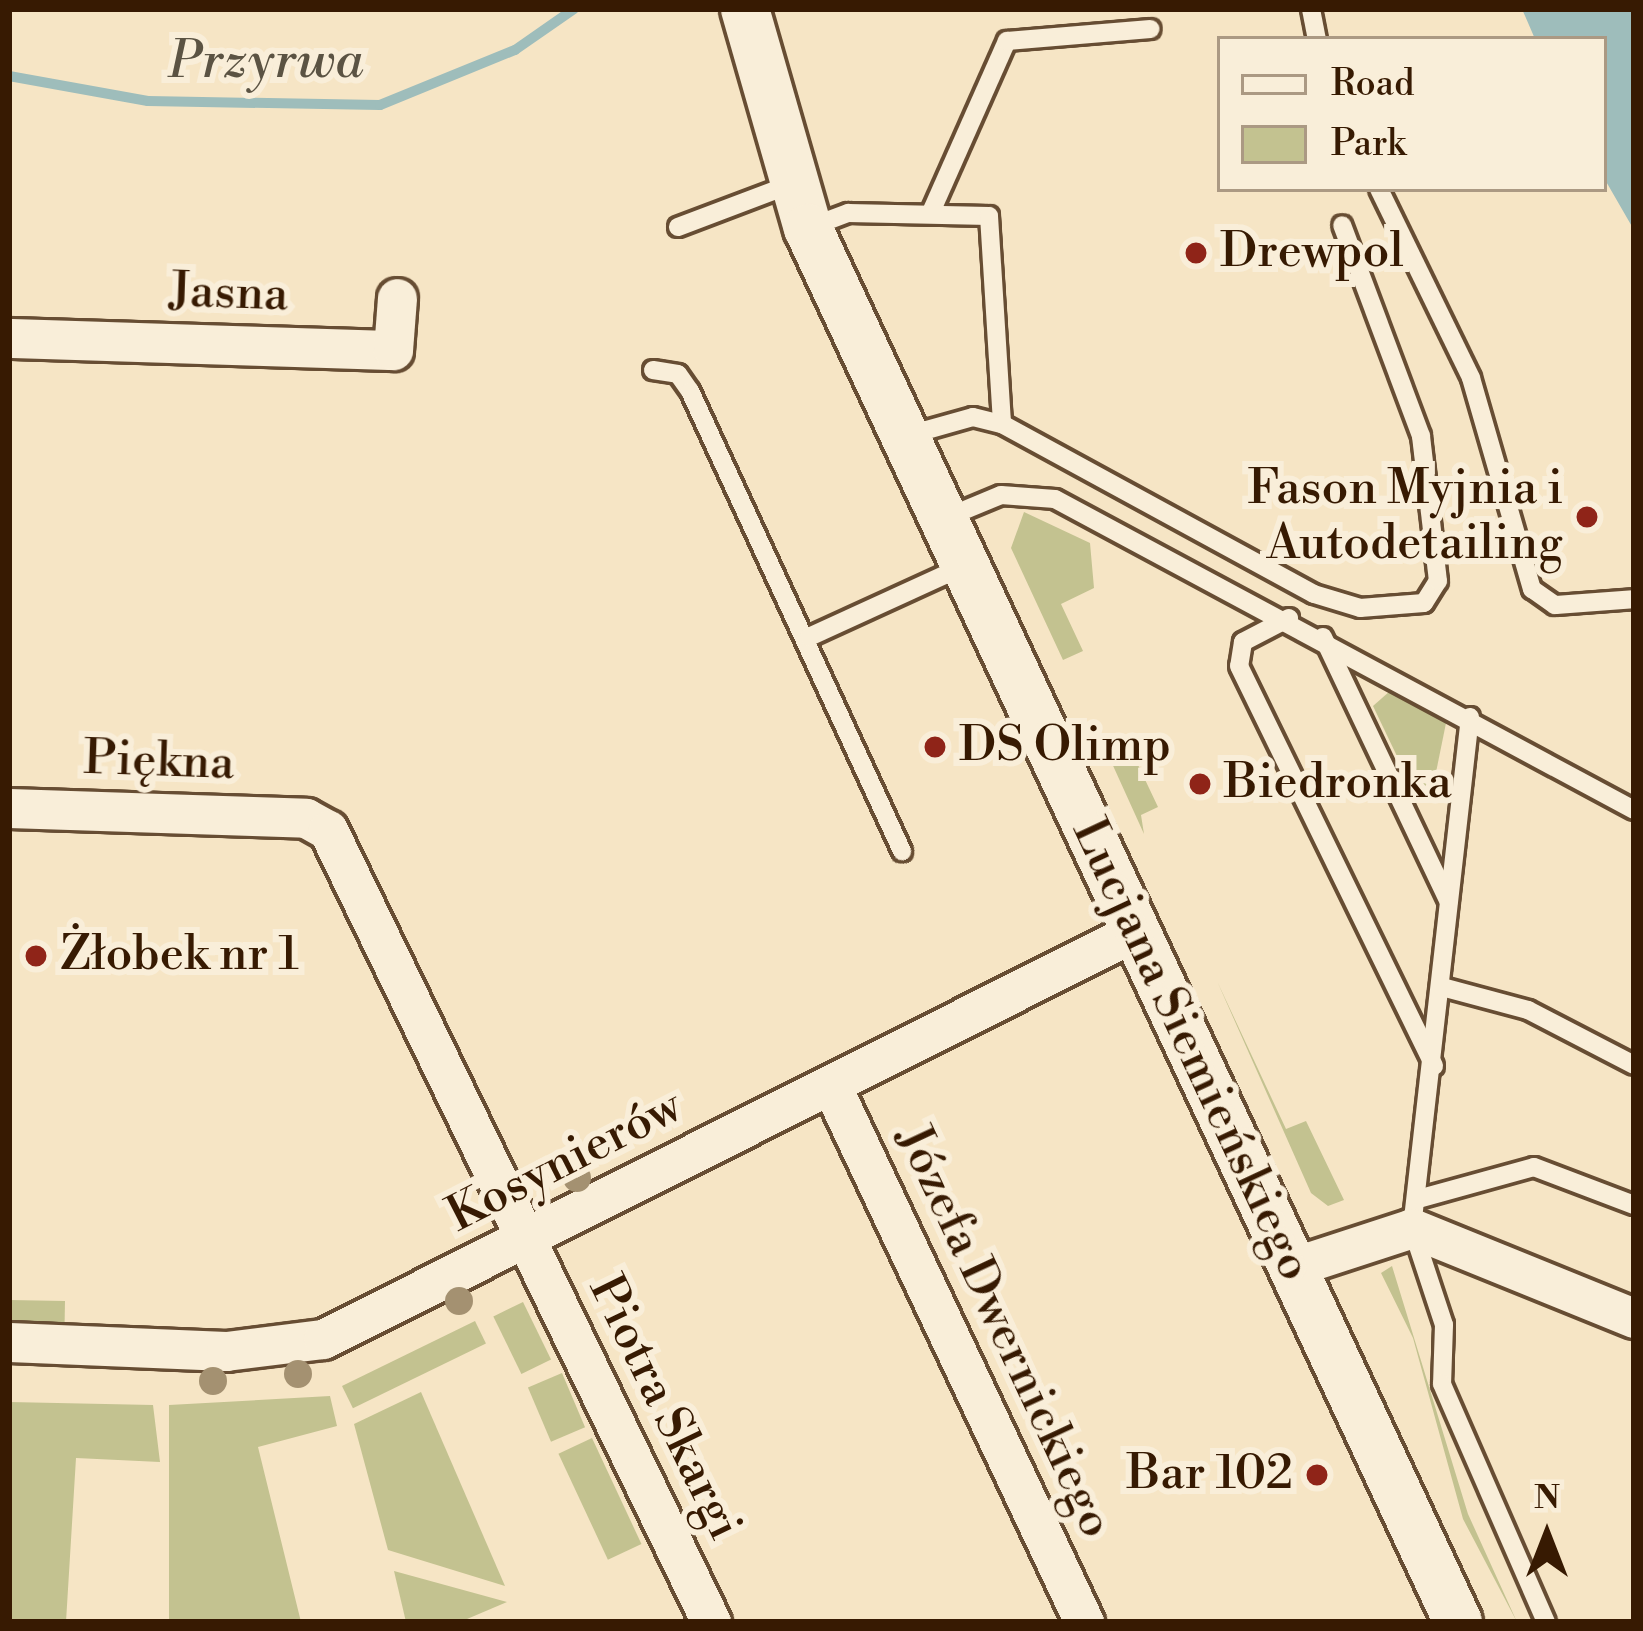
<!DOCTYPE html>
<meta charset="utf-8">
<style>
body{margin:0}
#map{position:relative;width:1643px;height:1631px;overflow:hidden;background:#f6e5c5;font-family:"Libre Bodoni",serif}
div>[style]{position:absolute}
.green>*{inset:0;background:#c3c290;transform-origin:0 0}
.water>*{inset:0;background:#9ebdbb}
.stream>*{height:10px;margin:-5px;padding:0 5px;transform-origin:5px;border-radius:5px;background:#9ebdbb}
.roads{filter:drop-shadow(3px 0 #674d33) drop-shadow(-3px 0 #674d33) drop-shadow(0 3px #674d33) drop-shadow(0 -3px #674d33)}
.service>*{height:18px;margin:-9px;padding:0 9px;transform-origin:9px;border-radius:9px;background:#f9eed9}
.minor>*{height:39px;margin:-19.5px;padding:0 19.5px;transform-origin:19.5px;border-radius:19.5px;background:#f9eed9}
.tertiary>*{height:48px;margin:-24px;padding:0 24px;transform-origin:24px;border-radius:24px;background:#f9eed9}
.trees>*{width:28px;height:28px;margin:-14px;border-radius:50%;background:#a49171}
.dots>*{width:33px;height:33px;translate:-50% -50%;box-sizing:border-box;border:6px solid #f9eed9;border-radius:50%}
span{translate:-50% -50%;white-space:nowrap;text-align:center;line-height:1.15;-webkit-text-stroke:12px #f9eed9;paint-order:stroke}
.poi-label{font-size:48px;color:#371a02}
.left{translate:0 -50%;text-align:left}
.right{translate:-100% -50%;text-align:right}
.street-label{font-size:48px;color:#371a02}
.water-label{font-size:51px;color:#5b5343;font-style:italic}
.frame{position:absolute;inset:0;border:12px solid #371a02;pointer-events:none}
.legend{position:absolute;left:1217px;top:36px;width:390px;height:156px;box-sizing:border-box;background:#f9eed9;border:3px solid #ab9983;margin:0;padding:15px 21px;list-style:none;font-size:36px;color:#371a02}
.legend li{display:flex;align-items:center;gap:24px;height:60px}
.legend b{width:60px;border:3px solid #ab9983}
.north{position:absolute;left:1487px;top:1475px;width:120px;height:120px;-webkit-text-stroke:9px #f9eed9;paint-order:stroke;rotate:0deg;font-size:33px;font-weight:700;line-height:48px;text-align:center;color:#371a02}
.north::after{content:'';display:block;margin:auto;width:42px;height:54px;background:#371a02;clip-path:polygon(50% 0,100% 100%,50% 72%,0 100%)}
</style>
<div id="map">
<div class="green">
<i style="clip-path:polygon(1024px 512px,1090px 543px,1094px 588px,1061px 604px,1083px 651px,1063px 660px,1011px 548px)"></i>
<i style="clip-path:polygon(1390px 691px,1446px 723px,1430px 802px,1417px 798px,1373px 706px)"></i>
<i style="clip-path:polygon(1131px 750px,1158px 807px,1141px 815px,1144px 834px,1110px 759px)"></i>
<i style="clip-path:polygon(1217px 981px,1286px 1129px,1306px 1121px,1344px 1200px,1328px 1206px,1311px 1193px)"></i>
<i style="clip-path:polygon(1392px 1266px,1468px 1514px,1517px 1622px,1463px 1519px,1413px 1338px,1381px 1273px)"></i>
<i style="left:9px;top:1300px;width:56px;height:25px;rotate:1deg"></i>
<i style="left:523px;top:1302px;width:64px;height:33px;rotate:64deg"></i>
<i style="left:475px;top:1321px;width:25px;height:148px;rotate:64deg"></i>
<i style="left:562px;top:1373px;width:59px;height:37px;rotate:67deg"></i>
<i style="clip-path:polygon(421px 1392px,505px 1586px,388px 1550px,354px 1424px)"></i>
<i style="clip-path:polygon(330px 1396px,337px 1426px,258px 1447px,301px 1622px,169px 1622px,169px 1405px)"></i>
<i style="clip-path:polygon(9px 1402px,153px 1405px,160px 1462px,76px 1458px,66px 1622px,9px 1622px)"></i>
<i style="left:592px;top:1438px;width:117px;height:37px;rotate:65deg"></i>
<i style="clip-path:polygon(394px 1571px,507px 1602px,460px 1622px,406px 1622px)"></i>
</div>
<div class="water">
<i style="clip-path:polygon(1522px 9px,1634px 9px,1634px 230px,1604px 178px,1604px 39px,1535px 39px)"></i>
</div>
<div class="stream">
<i style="left:9px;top:76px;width:141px;rotate:10.2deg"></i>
<i style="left:148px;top:101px;width:232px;rotate:1deg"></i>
<i style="left:380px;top:105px;width:146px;rotate:-22.2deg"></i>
<i style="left:515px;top:50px;width:72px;rotate:-34.8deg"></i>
</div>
<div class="roads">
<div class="service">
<i style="left:1311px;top:9px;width:31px;rotate:79deg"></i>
<i style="left:1379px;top:189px;width:210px;rotate:64deg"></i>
<i style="left:1471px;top:378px;width:220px;rotate:73.9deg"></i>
<i style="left:1532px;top:589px;width:28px;rotate:35deg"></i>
<i style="left:1555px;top:605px;width:79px;rotate:-4.3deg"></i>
<i style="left:932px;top:210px;width:185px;rotate:-66.1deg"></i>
<i style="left:1007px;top:41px;width:144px;rotate:-4.8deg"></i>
<i style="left:678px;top:227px;width:119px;rotate:-20.7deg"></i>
<i style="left:808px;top:228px;width:43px;rotate:-20.6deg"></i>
<i style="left:848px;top:213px;width:141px;rotate:1.2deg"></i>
<i style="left:989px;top:216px;width:208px;rotate:86.4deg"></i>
<i style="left:653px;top:370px;width:25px;rotate:9deg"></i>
<i style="left:678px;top:374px;width:21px;rotate:55deg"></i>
<i style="left:690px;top:391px;width:507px;rotate:65.26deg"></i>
<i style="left:909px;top:435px;width:66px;rotate:-15.7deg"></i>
<i style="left:973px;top:417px;width:30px;rotate:14deg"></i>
<i style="left:1002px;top:424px;width:355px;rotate:28.6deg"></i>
<i style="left:1314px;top:594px;width:48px;rotate:16.9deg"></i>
<i style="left:1360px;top:608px;width:64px;rotate:-4.5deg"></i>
<i style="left:1424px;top:603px;width:26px;rotate:-58deg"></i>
<i style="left:1438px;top:581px;width:146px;rotate:-96.7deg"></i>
<i style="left:1421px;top:436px;width:225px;rotate:-110.5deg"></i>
<i style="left:948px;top:517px;width:57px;rotate:-22.5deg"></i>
<i style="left:1001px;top:495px;width:54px;rotate:4.2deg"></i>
<i style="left:1055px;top:499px;width:657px;rotate:28.24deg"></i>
<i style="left:1289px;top:618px;width:52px;rotate:152.4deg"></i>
<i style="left:1243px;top:642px;width:24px;rotate:99deg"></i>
<i style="left:1239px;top:666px;width:445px;rotate:64deg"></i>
<i style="left:809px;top:637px;width:170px;rotate:-24.6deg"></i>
<i style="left:1323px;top:637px;width:293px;rotate:64.6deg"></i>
<i style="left:1470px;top:717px;width:514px;rotate:96.48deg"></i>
<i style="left:1412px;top:1228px;width:102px;rotate:71.7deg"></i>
<i style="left:1444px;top:1325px;width:59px;rotate:91.9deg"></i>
<i style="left:1442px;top:1384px;width:260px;rotate:66.4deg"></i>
<i style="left:1442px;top:987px;width:89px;rotate:15deg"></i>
<i style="left:1528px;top:1010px;width:119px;rotate:27.4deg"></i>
<i style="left:1418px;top:1199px;width:120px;rotate:-15.4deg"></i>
<i style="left:1534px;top:1167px;width:107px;rotate:20.8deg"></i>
</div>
<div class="minor">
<i style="left:9px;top:338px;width:384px;rotate:1.8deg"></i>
<i style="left:393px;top:350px;width:52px;rotate:-85.6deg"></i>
<i style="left:9px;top:808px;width:297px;rotate:1.9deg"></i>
<i style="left:306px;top:818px;width:25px;rotate:29deg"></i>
<i style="left:328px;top:830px;width:880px;rotate:64.19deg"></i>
<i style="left:831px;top:1085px;width:594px;rotate:64.77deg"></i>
<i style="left:1293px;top:1267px;width:125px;rotate:-18.1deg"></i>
<i style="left:1412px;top:1228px;width:240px;rotate:22.1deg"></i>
<i style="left:9px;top:1342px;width:217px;rotate:2.4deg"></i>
<i style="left:226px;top:1351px;width:98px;rotate:-7.1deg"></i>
<i style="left:323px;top:1339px;width:907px;rotate:-26.65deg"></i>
</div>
<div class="tertiary">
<i style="left:745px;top:9px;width:228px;rotate:74deg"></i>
<i style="left:808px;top:228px;width:1538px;rotate:65deg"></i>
</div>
</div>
<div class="trees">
<i style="left:577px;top:1178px"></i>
<i style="left:459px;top:1301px"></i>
<i style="left:298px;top:1374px"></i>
<i style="left:213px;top:1381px"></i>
</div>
<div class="dots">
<i style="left:1196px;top:253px;background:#8f2418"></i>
<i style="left:1587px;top:517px;background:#8f2418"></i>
<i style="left:935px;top:747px;background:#8f2418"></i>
<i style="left:1200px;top:784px;background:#8f2418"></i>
<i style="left:36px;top:956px;background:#8f2418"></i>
<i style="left:1317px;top:1475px;background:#8f2418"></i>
</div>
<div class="poi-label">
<span class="left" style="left:1220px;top:253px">Drewpol</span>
<span class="right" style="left:1563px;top:517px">Fason Myjnia i<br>Autodetailing</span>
<span class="left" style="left:959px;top:747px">DS Olimp</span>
<span class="left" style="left:1224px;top:784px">Biedronka</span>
<span class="left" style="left:60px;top:956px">Żłobek nr 1</span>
<span class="right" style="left:1293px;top:1475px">Bar 102</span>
</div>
<div class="street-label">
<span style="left:229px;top:294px;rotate:2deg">Jasna</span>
<span style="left:159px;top:762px;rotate:2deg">Piękna</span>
<span style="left:1191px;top:1050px;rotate:65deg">Lucjana Siemieńskiego</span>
<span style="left:565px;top:1162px;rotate:-27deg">Kosynierów</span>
<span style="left:1004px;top:1332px;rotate:65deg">Józefa Dwernickiego</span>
<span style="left:664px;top:1408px;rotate:64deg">Piotra Skargi</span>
</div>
<div class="water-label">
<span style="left:266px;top:62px">Przyrwa</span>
</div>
<div class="frame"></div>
<ul class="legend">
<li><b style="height:15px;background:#f9eed9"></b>Road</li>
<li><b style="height:33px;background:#c3c290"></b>Park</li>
</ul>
<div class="north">N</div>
</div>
